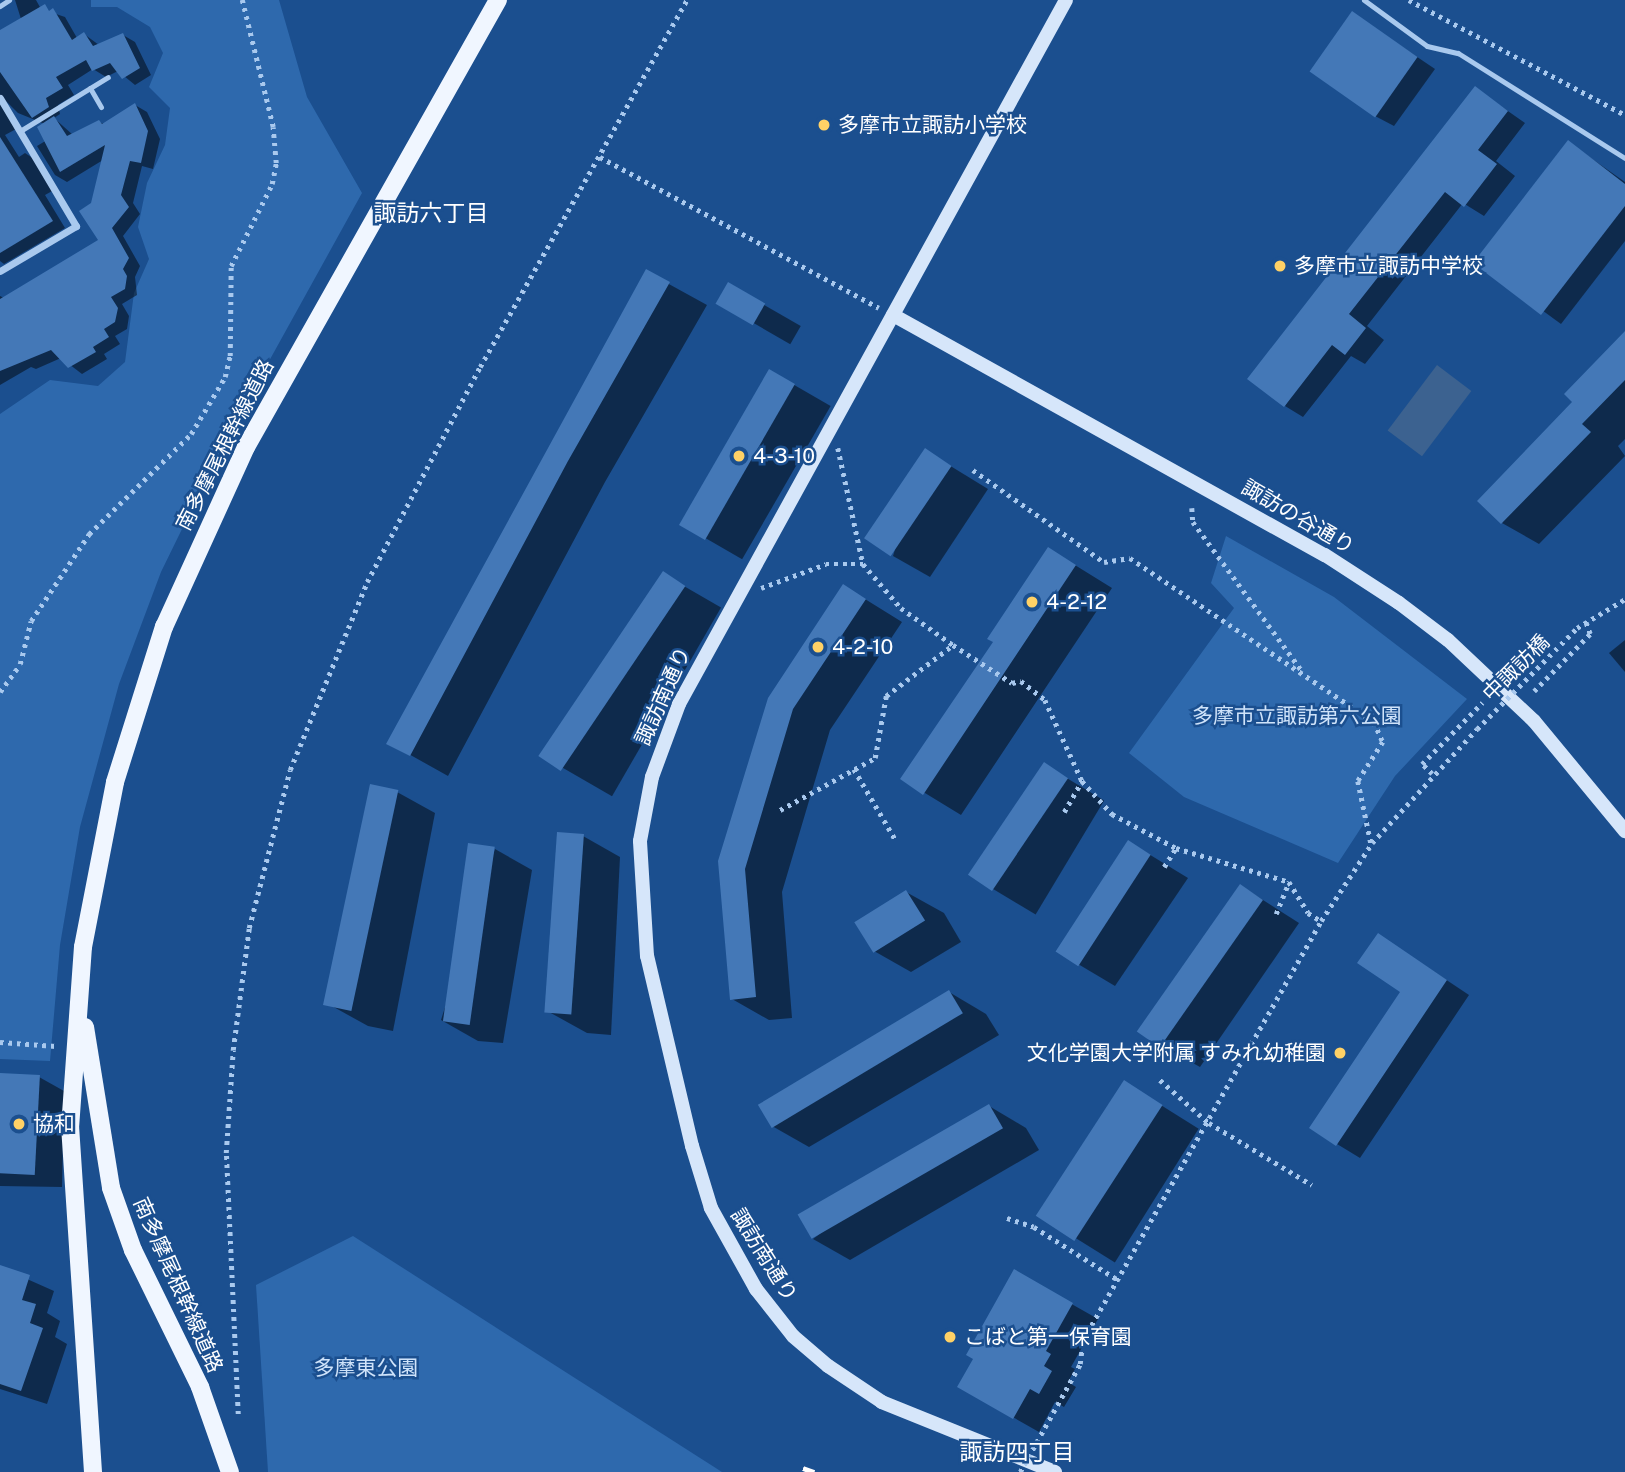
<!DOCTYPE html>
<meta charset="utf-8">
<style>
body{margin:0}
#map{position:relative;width:1625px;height:1472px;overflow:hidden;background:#1b4f8f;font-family:"Public Sans","Noto Sans JP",sans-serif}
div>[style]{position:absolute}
.green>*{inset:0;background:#2e69ad}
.water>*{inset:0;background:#3c6290;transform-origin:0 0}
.shadow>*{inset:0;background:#0007;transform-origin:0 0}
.building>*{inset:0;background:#4478b7;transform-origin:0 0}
.path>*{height:4.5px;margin-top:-2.25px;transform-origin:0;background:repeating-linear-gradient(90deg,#a9c9ee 0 3.5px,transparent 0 8.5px)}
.lane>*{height:5px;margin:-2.5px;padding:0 2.5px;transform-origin:2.5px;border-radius:2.5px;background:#a9c9ee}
.street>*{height:7px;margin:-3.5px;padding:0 3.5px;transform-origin:3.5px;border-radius:3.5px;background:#a9c9ee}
.secondary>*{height:14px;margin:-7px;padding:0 7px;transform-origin:7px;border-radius:7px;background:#d6e6fa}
.primary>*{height:18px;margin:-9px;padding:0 9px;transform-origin:9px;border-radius:9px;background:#f0f6ff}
.rail>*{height:5px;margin-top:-2.5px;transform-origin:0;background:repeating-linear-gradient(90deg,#fff 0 12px,transparent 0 17px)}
.path-bridge>*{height:4.5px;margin-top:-2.25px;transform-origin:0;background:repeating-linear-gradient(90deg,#a9c9ee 0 3.5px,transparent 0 8.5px)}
.dots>*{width:19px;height:19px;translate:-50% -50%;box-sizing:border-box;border:4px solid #1b4f8f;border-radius:50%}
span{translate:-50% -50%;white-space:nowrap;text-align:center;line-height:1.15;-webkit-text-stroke:5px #1b4f8f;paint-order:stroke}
.poi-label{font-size:21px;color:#fff}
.left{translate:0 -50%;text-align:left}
.right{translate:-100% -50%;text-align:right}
.street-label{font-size:21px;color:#fff}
.park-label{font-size:21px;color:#cfe3fa}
.neighbourhood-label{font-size:23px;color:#fff}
</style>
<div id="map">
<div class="green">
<i style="clip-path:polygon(91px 0,279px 0,307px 97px,362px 193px,226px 439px,161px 572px,119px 684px,80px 827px,60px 945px,50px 1061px,0 1059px,0 414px,50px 380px,98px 386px,125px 362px,134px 293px,149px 259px,138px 227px,147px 183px,165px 145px,170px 108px,149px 87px,163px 53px,150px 27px,117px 7px,91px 7px)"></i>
<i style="clip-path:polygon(1226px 536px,1334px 597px,1467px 699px,1395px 776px,1338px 863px,1184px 797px,1129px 753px,1234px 608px,1211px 583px)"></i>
<i style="clip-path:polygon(353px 1236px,722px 1472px,268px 1472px,256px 1285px)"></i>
</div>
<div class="water">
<i style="left:1437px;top:365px;width:43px;height:82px;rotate:37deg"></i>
</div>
<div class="shadow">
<i style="clip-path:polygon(15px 0,36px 0,41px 9px,65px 17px,77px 38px,84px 34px,99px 45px,123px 35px,135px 42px,151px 75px,135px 85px,118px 71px,106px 77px,93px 69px,68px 85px,74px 95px,58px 105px,60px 114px,54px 118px,73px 135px,99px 122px,104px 124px,135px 105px,147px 112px,160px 139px,153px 169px,142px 166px,133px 203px,140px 214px,123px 236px,140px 266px,135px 277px,137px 295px,122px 304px,129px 316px,127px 329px,115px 336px,120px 344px,104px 354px,107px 359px,82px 374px,61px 358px,36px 369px,31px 367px,0 385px,0 296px,4px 298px,100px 241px,92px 204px,103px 160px,67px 182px,55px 175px,37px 146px,47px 140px,45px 124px,18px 113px,6px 101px,18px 128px,5px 135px,19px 157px,25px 153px,37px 161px,54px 190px,45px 195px,65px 228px,4px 264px,0 261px,0 32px,21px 19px)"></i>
<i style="clip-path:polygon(1352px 13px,1435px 69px,1394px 126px,1375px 116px)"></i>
<i style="clip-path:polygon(1475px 88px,1525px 123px,1496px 161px,1515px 176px,1484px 216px,1463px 203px,1367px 326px,1384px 340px,1365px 364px,1351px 356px,1303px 417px,1285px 406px)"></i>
<i style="clip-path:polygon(1568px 142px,1625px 182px,1625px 241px,1561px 324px,1476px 262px)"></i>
<i style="clip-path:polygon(647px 272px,707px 305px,605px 482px,448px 776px,389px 743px)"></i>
<i style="left:728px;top:284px;width:84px;height:21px;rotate:30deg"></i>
<i style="clip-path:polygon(1625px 332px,1625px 439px,1618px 446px,1625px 456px,1539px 544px,1502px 523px,1575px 402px)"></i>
<i style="left:770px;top:371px;width:70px;height:177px;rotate:30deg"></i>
<i style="clip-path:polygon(926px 451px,988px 489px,930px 577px,893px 556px)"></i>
<i style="clip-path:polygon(1049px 549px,1112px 588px,961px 815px,902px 779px,995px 642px)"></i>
<i style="left:663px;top:574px;width:67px;height:218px;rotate:30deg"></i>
<i style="clip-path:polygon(844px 586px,902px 622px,830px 730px,782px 892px,792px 1018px,769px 1020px,732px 999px,720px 861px)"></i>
<i style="clip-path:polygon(1625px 640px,1625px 672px,1609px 653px)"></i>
<i style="left:1045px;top:765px;width:69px;height:133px;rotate:31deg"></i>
<i style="clip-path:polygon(397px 792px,435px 813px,393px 1031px,368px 1026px,330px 1005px)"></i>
<i style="clip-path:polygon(583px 836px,620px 857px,611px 1035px,587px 1033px,549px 1012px)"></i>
<i style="clip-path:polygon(1129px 842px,1188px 878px,1115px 986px,1078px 964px)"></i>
<i style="clip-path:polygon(495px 849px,532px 870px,503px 1043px,478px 1041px,441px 1020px)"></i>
<i style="clip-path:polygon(1241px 886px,1299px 923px,1200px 1067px,1162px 1046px)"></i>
<i style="clip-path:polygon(906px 892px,944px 913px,961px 942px,911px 972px,874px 951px)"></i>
<i style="clip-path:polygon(1379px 935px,1469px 995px,1360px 1158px,1337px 1144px,1402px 991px)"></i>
<i style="clip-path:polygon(949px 992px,986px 1014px,999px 1035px,809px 1147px,772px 1126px)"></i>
<i style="clip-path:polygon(0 1075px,39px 1077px,64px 1091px,62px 1187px,0 1186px)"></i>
<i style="left:1124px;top:1082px;width:88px;height:158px;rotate:32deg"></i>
<i style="clip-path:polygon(989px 1106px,1026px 1128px,1039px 1150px,850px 1260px,813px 1239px)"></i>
<i style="clip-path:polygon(0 1267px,54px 1291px,47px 1313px,60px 1321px,55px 1337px,67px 1344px,47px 1404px,0 1389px)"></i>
<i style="clip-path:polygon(1015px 1272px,1098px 1319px,1071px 1367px,1075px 1369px,1068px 1382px,1076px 1387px,1064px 1407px,1055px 1402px,1039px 1432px,960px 1387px)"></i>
</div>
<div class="building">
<i style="clip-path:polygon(45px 4px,49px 11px,53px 8px,72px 40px,84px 32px,93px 46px,123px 33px,140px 68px,122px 79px,110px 63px,92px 71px,86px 60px,56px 77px,63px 88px,46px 98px,49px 107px,32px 118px,0 72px,0 30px)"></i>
<i style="left:1352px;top:11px;width:80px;height:74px;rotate:35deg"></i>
<i style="clip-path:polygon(1475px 86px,1508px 111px,1478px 150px,1497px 164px,1464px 207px,1445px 192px,1349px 314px,1366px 328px,1345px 355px,1332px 345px,1284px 407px,1247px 379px)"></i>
<i style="clip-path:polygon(135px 103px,148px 131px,141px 163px,130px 161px,121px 195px,129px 207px,112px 228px,129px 258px,123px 269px,127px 276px,125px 289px,111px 297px,118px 308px,115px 322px,104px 329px,109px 337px,93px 347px,96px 352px,68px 368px,51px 350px,0 371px,0 299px,98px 240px,79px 211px,91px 203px,105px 145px,60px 172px,37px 127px,54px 116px,67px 136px,99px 120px,102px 124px)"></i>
<i style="clip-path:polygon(0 137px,53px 221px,0 253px)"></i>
<i style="clip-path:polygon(1568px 140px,1625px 184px,1625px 206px,1541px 315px,1473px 263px)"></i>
<i style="clip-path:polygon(646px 269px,670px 282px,568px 461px,410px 756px,386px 744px)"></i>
<i style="left:728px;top:282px;width:43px;height:25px;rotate:30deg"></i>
<i style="clip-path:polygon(1625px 331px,1625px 380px,1582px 424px,1591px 432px,1501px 524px,1477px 501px,1572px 402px,1564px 394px)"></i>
<i style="left:769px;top:369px;width:30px;height:180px;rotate:30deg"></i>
<i style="left:925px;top:448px;width:32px;height:109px;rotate:34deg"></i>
<i style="clip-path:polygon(1048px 547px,1076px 565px,923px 795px,900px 779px,993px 642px,987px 639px)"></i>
<i style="left:663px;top:571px;width:27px;height:223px;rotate:34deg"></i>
<i style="clip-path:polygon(843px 584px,866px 599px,793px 709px,745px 869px,756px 997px,730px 1000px,718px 861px,768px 698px)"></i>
<i style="left:1044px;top:762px;width:29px;height:136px;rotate:34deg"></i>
<i style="left:370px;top:784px;width:29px;height:226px;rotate:12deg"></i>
<i style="left:557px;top:832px;width:27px;height:181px;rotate:4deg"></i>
<i style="left:1128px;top:840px;width:27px;height:133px;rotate:33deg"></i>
<i style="left:468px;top:843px;width:27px;height:180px;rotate:8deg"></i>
<i style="left:1240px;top:884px;width:28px;height:180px;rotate:35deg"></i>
<i style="left:906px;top:890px;width:36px;height:61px;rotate:58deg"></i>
<i style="clip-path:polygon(1378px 933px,1447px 980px,1336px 1146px,1309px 1128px,1400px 992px,1357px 963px)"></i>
<i style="left:949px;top:990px;width:27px;height:223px;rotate:59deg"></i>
<i style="left:0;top:1073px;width:40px;height:100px;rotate:3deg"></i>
<i style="left:1124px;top:1080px;width:46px;height:162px;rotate:33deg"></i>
<i style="left:989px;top:1104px;width:28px;height:221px;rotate:60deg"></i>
<i style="clip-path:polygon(0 1265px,30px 1275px,22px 1300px,36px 1304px,30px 1323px,43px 1328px,21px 1391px,0 1384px)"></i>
<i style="clip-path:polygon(1014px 1269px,1073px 1303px,1046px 1351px,1051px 1354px,1044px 1366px,1052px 1371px,1039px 1394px,1030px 1389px,1013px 1419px,957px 1387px,973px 1359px,966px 1355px)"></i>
</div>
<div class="path">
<i style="left:1409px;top:0;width:245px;rotate:28deg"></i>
<i style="left:600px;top:157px;width:317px;rotate:28.4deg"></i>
<i style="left:838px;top:448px;width:119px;rotate:77.8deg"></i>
<i style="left:863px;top:564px;width:58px;rotate:49.2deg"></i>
<i style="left:901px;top:608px;width:64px;rotate:35.4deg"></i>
<i style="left:953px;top:645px;width:70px;rotate:32.8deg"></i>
<i style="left:1012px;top:683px;width:9px;rotate:-13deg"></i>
<i style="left:1021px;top:681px;width:31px;rotate:38deg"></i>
<i style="left:1045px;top:700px;width:89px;rotate:65.4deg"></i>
<i style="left:1082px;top:781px;width:45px;rotate:47.7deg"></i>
<i style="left:1112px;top:814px;width:72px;rotate:28deg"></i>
<i style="left:1176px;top:848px;width:118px;rotate:16.7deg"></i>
<i style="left:1289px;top:882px;width:36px;rotate:58deg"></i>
<i style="left:1308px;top:913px;width:15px;rotate:32deg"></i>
<i style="left:973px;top:470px;width:160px;rotate:35.1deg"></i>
<i style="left:1104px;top:562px;width:26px;rotate:-9deg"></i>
<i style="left:1130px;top:558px;width:294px;rotate:33.9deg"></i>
<i style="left:1374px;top:722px;width:22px;rotate:66deg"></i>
<i style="left:1383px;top:742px;width:46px;rotate:122.7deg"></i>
<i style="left:1358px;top:781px;width:63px;rotate:78.2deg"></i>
<i style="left:1192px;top:508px;width:14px;rotate:86deg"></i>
<i style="left:1193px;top:522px;width:185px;rotate:53.8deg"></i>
<i style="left:761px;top:588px;width:69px;rotate:-20.3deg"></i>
<i style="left:826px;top:564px;width:37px"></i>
<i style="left:1577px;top:628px;width:56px;rotate:-31.1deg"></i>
<i style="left:1534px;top:691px;width:80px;rotate:-45.5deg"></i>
<i style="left:1590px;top:634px;width:12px;rotate:-110deg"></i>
<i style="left:0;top:692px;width:34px;rotate:-54deg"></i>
<i style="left:20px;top:664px;width:44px;rotate:-75.7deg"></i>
<i style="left:31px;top:621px;width:105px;rotate:-56.3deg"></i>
<i style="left:89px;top:534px;width:143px;rotate:-44.4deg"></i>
<i style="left:191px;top:434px;width:66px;rotate:-59.2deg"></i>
<i style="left:225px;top:377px;width:22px;rotate:-77deg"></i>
<i style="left:230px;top:356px;width:90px;rotate:-89.4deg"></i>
<i style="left:231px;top:266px;width:92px;rotate:-63.4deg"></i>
<i style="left:272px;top:184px;width:21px;rotate:-79deg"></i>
<i style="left:276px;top:163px;width:36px;rotate:-95deg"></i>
<i style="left:273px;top:127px;width:131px;rotate:-103.7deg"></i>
<i style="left:854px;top:769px;width:81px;rotate:59.6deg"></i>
<i style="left:1432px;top:774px;width:14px;rotate:-135deg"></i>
<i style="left:1422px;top:764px;width:86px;rotate:-45.5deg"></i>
<i style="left:780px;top:810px;width:108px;rotate:-28.7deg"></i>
<i style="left:875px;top:758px;width:63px;rotate:-79.9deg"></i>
<i style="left:886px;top:696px;width:84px;rotate:-37.3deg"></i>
<i style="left:1064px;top:812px;width:36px;rotate:-60deg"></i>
<i style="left:1164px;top:867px;width:22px;rotate:-58deg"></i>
<i style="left:1276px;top:914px;width:35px;rotate:-68deg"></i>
<i style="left:0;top:1042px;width:56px;rotate:4.1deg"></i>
<i style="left:1160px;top:1080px;width:65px;rotate:41.3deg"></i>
<i style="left:1209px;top:1123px;width:120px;rotate:31deg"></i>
<i style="left:1007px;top:1218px;width:28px;rotate:18deg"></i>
<i style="left:1034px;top:1227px;width:99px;rotate:32.2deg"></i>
<i style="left:1080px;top:1364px;width:24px;rotate:-83deg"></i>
<i style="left:1083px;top:1340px;width:482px;rotate:-60.4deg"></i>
<i style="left:1321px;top:921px;width:93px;rotate:-56.8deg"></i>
<i style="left:1372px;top:843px;width:155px;rotate:-47.4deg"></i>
<i style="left:238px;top:1414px;width:261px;rotate:-92.6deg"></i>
<i style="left:226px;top:1153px;width:103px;rotate:-86.1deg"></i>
<i style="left:233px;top:1050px;width:123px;rotate:-82.5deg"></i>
<i style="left:249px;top:928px;width:163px;rotate:-75.5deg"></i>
<i style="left:290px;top:770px;width:203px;rotate:-67.7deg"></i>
<i style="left:367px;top:582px;width:243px;rotate:-62.3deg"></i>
<i style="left:480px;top:367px;width:421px;rotate:-60.6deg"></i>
</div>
<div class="lane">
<i style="left:1364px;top:0;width:78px;rotate:36.1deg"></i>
<i style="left:1427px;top:46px;width:32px;rotate:13deg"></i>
<i style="left:1458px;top:53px;width:197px;rotate:32.2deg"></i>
<i style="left:0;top:6px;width:11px;rotate:-34deg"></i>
<i style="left:90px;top:88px;width:22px;rotate:60deg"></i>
<i style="left:20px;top:131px;width:103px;rotate:-31.5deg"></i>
</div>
<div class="street">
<i style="left:0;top:98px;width:149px;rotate:59.3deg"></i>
<i style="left:76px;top:226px;width:88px;rotate:149.4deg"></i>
</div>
<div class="secondary">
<i style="left:893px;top:315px;width:494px;rotate:29.1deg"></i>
<i style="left:1325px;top:555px;width:88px;rotate:33deg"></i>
<i style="left:1399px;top:603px;width:61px;rotate:37.1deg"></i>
<i style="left:1448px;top:640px;width:118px;rotate:43.3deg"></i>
<i style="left:1534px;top:721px;width:143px;rotate:50.4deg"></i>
<i style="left:1055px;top:1472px;width:187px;rotate:-158deg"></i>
<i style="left:882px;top:1402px;width:65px;rotate:-146.3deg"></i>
<i style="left:828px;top:1366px;width:46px;rotate:-139.4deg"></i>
<i style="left:793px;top:1336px;width:60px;rotate:-128.2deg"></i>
<i style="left:756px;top:1289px;width:93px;rotate:-119.1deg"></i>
<i style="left:711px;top:1208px;width:65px;rotate:-107deg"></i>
<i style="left:692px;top:1146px;width:195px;rotate:-103.3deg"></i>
<i style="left:647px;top:956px;width:115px;rotate:-93.5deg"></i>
<i style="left:640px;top:841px;width:65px;rotate:-79.4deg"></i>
<i style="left:652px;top:777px;width:78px;rotate:-69.7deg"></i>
<i style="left:679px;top:704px;width:803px;rotate:-61.2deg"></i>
</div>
<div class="primary">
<i style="left:85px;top:1027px;width:163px;rotate:80.8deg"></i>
<i style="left:111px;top:1188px;width:66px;rotate:70.5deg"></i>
<i style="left:133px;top:1250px;width:153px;rotate:63.9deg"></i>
<i style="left:200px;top:1387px;width:90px;rotate:70.6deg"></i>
<i style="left:93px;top:1472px;width:345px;rotate:-93.8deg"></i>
<i style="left:70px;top:1128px;width:181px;rotate:-85.9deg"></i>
<i style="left:83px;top:947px;width:168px;rotate:-79deg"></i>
<i style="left:115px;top:782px;width:163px;rotate:-72.5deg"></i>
<i style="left:164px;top:627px;width:198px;rotate:-65.5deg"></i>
<i style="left:246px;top:447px;width:513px;rotate:-60.59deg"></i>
</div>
<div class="rail">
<i style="left:803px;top:1468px;width:12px;rotate:20deg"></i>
</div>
<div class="path-bridge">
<i style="left:1477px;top:729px;width:142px;rotate:-45.3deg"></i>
<i style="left:1020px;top:1472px;width:124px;rotate:-60.9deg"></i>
</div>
<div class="dots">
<i style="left:824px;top:125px;background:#ffd166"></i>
<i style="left:1280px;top:266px;background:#ffd166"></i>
<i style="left:739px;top:456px;background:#ffd166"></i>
<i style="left:1032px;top:602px;background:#ffd166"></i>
<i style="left:818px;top:647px;background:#ffd166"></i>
<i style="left:1340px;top:1053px;background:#ffd166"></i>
<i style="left:19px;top:1124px;background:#ffd166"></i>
<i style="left:950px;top:1337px;background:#ffd166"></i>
</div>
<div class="poi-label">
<span class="left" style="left:838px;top:125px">多摩市立諏訪小学校</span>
<span class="left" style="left:1294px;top:266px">多摩市立諏訪中学校</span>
<span class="left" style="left:753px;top:456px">4-3-10</span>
<span class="left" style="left:1046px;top:602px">4-2-12</span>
<span class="left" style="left:832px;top:647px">4-2-10</span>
<span class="right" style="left:1326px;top:1053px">文化学園大学附属 すみれ幼稚園</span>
<span class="left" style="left:33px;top:1124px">協和</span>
<span class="left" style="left:964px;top:1337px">こばと第一保育園</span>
</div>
<div class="street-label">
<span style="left:225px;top:445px;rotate:-63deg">南多摩尾根幹線道路</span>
<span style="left:1298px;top:517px;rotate:30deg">諏訪の谷通り</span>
<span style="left:1516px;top:668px;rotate:-45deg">中諏訪橋</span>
<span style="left:663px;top:696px;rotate:-66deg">諏訪南通り</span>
<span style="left:764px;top:1255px;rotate:58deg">諏訪南通り</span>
<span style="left:178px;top:1285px;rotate:66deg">南多摩尾根幹線道路</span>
</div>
<div class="park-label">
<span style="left:1297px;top:716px">多摩市立諏訪第六公園</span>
<span style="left:366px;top:1368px">多摩東公園</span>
</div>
<div class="neighbourhood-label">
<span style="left:431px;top:213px">諏訪六丁目</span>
<span style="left:1017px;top:1452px">諏訪四丁目</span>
</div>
</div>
